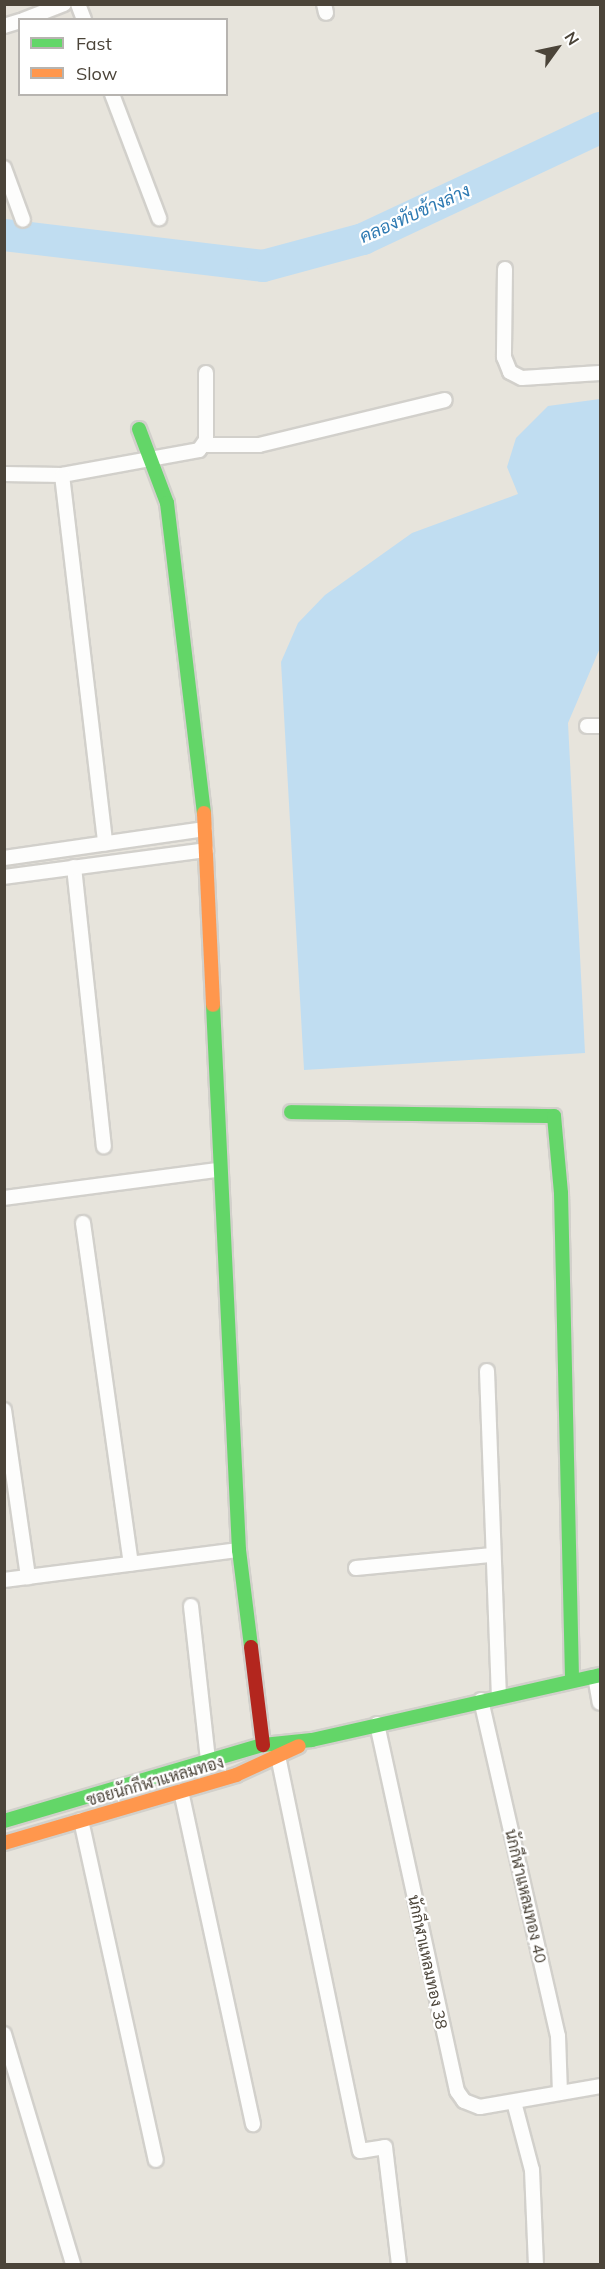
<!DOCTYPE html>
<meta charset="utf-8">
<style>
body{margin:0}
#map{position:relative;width:605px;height:2269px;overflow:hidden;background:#f4f2ee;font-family:Mulish,Sarabun,sans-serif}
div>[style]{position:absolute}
.residential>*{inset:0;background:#e7e4dc}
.water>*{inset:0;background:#c0ddf1}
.river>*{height:32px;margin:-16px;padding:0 16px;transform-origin:16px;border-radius:16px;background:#c0ddf1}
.roads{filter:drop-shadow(2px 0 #d2d0cb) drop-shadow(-2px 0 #d2d0cb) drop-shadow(0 2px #d2d0cb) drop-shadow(0 -2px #d2d0cb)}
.street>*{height:14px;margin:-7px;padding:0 7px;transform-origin:7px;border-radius:7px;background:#fdfdfc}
.fast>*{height:14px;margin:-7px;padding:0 7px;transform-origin:7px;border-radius:7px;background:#63d668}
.slow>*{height:14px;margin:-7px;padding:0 7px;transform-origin:7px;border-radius:7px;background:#ff974d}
.jam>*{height:14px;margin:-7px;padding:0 7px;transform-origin:7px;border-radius:7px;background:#b3261e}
span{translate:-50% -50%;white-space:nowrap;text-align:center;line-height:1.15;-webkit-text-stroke:4.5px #fff;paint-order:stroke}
.street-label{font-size:16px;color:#4b4439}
.water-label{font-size:18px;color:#2e7ab2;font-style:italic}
.frame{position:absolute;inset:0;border:6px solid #4b4439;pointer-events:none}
.legend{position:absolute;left:18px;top:18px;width:210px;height:78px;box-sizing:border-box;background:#fff;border:2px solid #b7b4b0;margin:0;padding:8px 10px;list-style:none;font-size:18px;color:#4b4439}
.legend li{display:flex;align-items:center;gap:12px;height:30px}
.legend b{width:30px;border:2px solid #b7b4b0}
.north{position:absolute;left:527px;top:18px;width:60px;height:60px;-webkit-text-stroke:4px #fff;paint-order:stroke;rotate:57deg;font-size:16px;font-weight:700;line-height:24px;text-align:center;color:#4b4439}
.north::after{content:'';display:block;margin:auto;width:21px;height:27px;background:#4b4439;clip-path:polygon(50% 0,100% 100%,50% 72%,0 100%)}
</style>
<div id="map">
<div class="residential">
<i style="clip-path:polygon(evenodd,5px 5px,600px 5px,600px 2264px,5px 2264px,5px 5px,20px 20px,226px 20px,226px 94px,20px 94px,20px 20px)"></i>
</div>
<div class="water">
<i style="clip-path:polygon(600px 399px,600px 648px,568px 723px,585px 1053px,304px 1070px,281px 662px,298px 623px,325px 595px,412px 533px,518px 494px,507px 467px,516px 438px,548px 406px)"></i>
</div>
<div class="river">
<i style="left:4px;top:235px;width:261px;rotate:6.8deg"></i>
<i style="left:263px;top:266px;width:104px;rotate:-15.1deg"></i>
<i style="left:363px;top:239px;width:262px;rotate:-25.1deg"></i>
</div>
<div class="roads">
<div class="street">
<i style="left:78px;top:4px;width:17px;rotate:69deg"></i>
<i style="left:324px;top:4px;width:9px;rotate:77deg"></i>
<i style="left:23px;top:20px;width:44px;rotate:-21.3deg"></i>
<i style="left:4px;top:26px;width:17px;rotate:-17deg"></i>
<i style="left:112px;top:94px;width:133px;rotate:69.2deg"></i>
<i style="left:4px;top:168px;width:55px;rotate:69.9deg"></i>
<i style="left:505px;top:269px;width:88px;rotate:90.7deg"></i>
<i style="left:504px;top:357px;width:16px;rotate:68deg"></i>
<i style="left:510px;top:372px;width:13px;rotate:27deg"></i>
<i style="left:522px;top:378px;width:78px;rotate:-3.7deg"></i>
<i style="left:204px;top:445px;width:55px"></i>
<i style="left:259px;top:445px;width:191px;rotate:-13.6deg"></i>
<i style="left:4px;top:474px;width:58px;rotate:1deg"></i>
<i style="left:62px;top:475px;width:139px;rotate:-10.3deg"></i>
<i style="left:199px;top:450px;width:12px;rotate:-55deg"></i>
<i style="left:206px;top:440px;width:67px;rotate:-90deg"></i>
<i style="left:62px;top:475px;width:371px;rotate:83.3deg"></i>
<i style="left:587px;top:726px;width:13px"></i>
<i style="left:4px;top:858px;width:203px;rotate:-8.2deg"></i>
<i style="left:74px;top:867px;width:281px;rotate:83.9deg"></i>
<i style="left:4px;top:877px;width:204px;rotate:-7.6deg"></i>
<i style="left:4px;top:1198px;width:216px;rotate:-7.5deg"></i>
<i style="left:83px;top:1223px;width:344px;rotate:82deg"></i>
<i style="left:487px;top:1371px;width:324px;rotate:87.9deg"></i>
<i style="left:4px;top:1410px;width:169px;rotate:81.8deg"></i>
<i style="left:356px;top:1568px;width:137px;rotate:-5.5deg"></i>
<i style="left:4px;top:1580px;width:237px;rotate:-7.3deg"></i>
<i style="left:191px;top:1606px;width:156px;rotate:83.7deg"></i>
<i style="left:595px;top:1676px;width:27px;rotate:80deg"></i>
<i style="left:481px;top:1700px;width:345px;rotate:77.1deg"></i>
<i style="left:558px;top:2036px;width:57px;rotate:88deg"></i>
<i style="left:377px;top:1724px;width:376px;rotate:77.7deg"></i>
<i style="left:457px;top:2091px;width:12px;rotate:55deg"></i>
<i style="left:464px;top:2101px;width:17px;rotate:21deg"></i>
<i style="left:480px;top:2107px;width:122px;rotate:-9.9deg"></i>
<i style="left:278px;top:1756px;width:403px;rotate:78.3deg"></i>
<i style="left:360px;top:2151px;width:25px;rotate:-9deg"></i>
<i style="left:385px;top:2147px;width:118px;rotate:83.2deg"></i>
<i style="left:181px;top:1791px;width:341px;rotate:77.8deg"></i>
<i style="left:81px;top:1820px;width:348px;rotate:77.6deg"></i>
<i style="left:4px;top:2034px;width:240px;rotate:73.3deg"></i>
<i style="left:514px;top:2102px;width:70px;rotate:75.2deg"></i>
<i style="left:532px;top:2170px;width:94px;rotate:87.6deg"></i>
</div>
<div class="fast">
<i style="left:139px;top:429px;width:79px;rotate:69.3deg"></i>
<i style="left:167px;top:503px;width:312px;rotate:83.2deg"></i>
<i style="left:213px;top:1005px;width:546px;rotate:87.27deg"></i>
<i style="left:239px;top:1550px;width:98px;rotate:82.9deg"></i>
<i style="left:291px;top:1112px;width:263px;rotate:0.9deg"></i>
<i style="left:554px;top:1116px;width:77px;rotate:84.8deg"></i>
<i style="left:561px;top:1193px;width:486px;rotate:88.7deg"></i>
<i style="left:4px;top:1821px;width:270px;rotate:-16.4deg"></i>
<i style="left:263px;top:1745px;width:49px;rotate:-5.8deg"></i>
<i style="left:312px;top:1740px;width:295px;rotate:-12.7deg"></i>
</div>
<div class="slow">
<i style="left:204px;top:813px;width:192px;rotate:87.3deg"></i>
<i style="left:4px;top:1843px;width:242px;rotate:-16.3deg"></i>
<i style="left:236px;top:1775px;width:69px;rotate:-24.7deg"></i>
</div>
<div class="jam">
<i style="left:251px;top:1647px;width:99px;rotate:83deg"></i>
</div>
</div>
<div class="street-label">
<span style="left:155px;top:1781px;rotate:-16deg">ซอยนักกีฬาแหลมทอง</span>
<span style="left:526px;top:1896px;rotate:77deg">นักกีฬาแหลมทอง 40</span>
<span style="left:428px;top:1962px;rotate:78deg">นักกีฬาแหลมทอง 38</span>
</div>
<div class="water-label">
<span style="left:415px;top:214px;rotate:-24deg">คลองทับช้างล่าง</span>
</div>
<div class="frame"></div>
<ul class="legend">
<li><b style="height:8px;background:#63d668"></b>Fast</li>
<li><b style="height:8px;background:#ff974d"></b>Slow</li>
</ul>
<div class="north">N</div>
</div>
